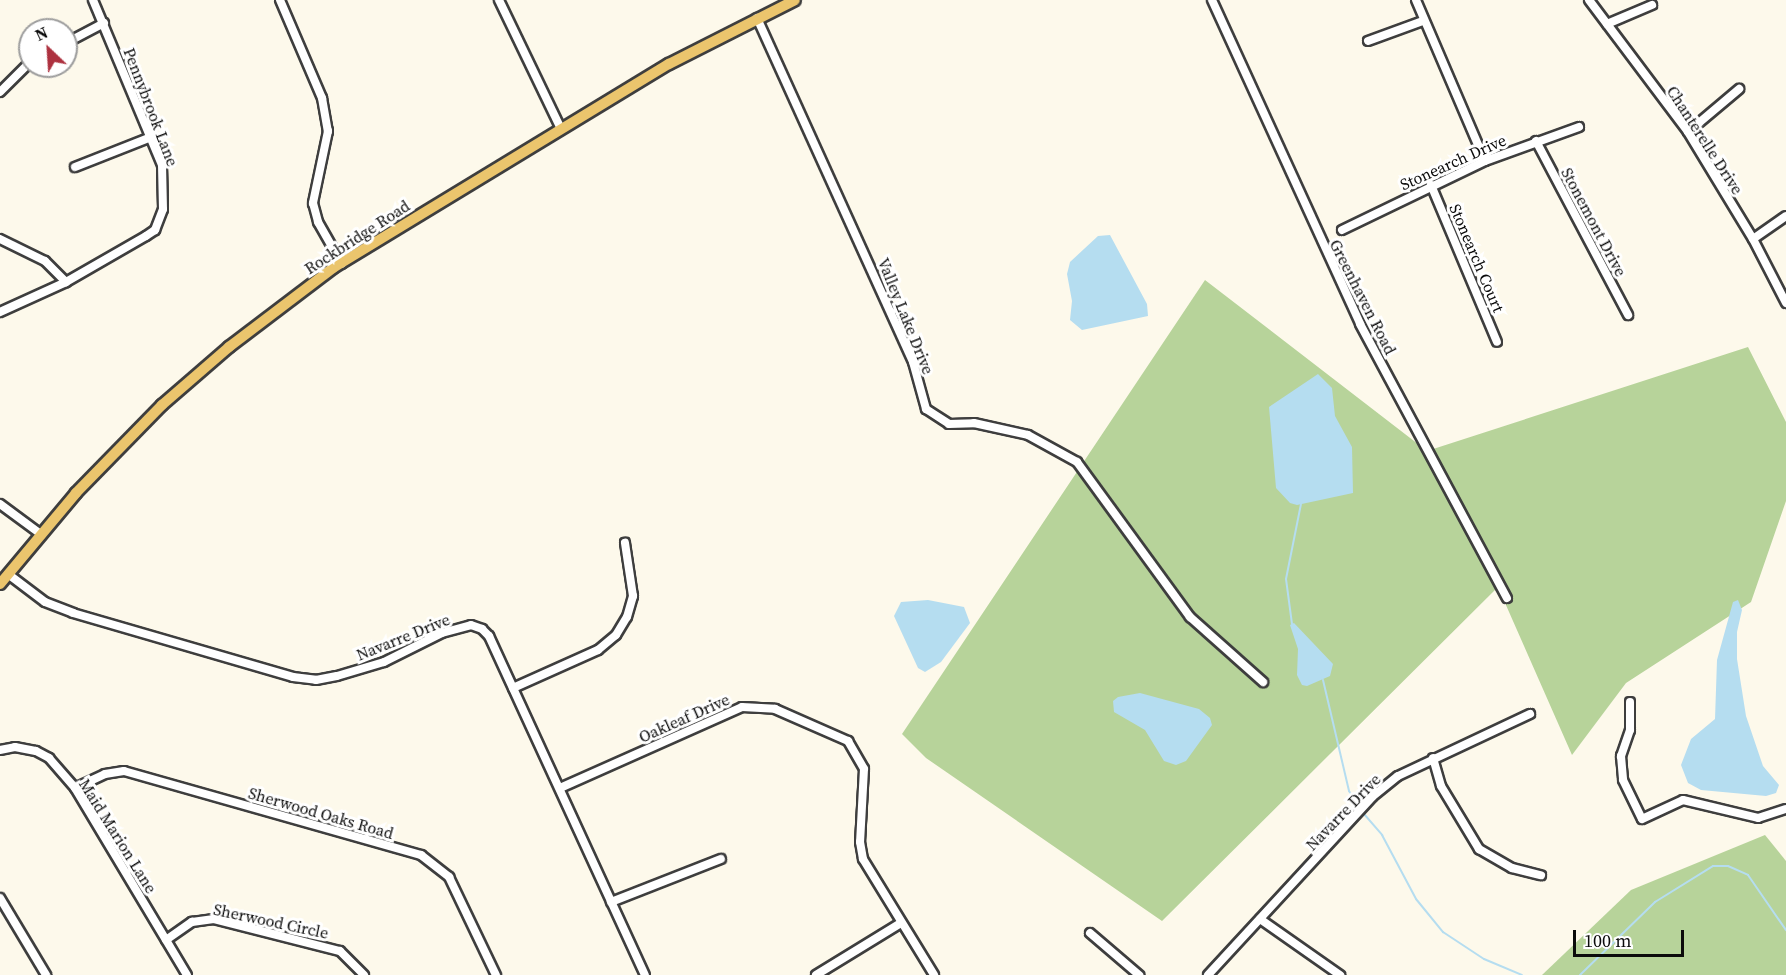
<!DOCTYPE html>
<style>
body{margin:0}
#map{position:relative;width:1786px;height:975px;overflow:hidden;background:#fdf9eb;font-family:"Source Serif 4",serif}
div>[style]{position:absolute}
.forest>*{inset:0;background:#b7d39a}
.water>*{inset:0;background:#b5ddf0}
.stream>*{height:2px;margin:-1px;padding:0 1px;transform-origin:1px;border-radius:1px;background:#b5ddf0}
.roads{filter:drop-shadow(2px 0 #3e3e3e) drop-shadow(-2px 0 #3e3e3e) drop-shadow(0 2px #3e3e3e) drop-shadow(0 -2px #3e3e3e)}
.minor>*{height:8px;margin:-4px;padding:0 4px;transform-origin:4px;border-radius:4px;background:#fff}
.major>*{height:10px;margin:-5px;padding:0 5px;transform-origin:5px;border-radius:5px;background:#ebc56d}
span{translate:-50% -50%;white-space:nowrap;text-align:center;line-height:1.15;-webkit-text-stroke:6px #fff;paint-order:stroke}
.street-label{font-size:16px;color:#0b0b0b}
.north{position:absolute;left:18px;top:18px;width:60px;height:60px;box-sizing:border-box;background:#fff;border:2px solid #9d9d9d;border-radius:50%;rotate:335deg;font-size:16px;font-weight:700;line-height:24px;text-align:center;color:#0b0b0b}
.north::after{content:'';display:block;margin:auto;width:21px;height:27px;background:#ad313f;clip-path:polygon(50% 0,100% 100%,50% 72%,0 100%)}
.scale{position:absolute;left:1573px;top:930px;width:111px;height:27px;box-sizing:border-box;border:3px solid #0b0b0b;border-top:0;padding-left:8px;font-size:18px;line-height:21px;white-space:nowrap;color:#0b0b0b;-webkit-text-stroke:4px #fff;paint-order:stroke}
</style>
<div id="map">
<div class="forest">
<i style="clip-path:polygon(1205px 280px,1427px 451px,1748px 347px,1786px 422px,1786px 501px,1751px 602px,1626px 683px,1572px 755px,1498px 587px,1162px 921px,926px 758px,902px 734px)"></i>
<i style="clip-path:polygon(1765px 835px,1786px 861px,1786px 975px,1542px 975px,1631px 890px)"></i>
</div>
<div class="water">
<i style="clip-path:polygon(1110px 235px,1147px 304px,1148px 316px,1082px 330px,1070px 320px,1072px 301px,1067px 274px,1070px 262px,1098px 236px)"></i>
<i style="clip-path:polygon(1318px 374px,1332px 388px,1335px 416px,1352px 447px,1353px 493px,1297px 505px,1290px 503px,1276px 488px,1269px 407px)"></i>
<i style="clip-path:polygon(928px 600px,964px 607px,970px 623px,941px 662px,925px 672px,918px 668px,894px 616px,901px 602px)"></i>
<i style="clip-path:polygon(1738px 600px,1742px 610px,1737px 632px,1737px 659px,1746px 716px,1763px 766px,1779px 785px,1776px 793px,1766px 796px,1701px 790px,1688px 783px,1681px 765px,1691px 739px,1715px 719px,1717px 660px,1733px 602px)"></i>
<i style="clip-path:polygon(1294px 623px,1333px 664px,1330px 676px,1307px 686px,1302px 685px,1297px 675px,1298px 649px,1290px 625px)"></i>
<i style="clip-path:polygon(1140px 693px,1199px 709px,1210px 718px,1212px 725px,1186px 761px,1176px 765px,1164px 761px,1145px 730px,1114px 712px,1113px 701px,1118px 697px)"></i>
</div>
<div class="stream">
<i style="left:1292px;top:624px;width:45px;rotate:-97.6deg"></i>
<i style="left:1286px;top:579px;width:76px;rotate:-78.7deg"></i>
<i style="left:1323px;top:680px;width:114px;rotate:76.8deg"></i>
<i style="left:1349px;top:791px;width:15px;rotate:58deg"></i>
<i style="left:1364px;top:814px;width:28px;rotate:49deg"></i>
<i style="left:1382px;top:835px;width:72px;rotate:62deg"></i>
<i style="left:1416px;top:899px;width:43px;rotate:50.7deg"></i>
<i style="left:1443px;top:932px;width:49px;rotate:33.4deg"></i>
<i style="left:1484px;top:959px;width:41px;rotate:22.8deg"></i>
<i style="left:1580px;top:975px;width:105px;rotate:-44.2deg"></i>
<i style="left:1655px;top:902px;width:68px;rotate:-31.8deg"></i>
<i style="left:1713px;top:866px;width:15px"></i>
<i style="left:1728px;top:866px;width:22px;rotate:24deg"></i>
<i style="left:1748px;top:875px;width:67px;rotate:55.4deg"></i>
</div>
<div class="roads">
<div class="minor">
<i style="left:280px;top:0;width:107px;rotate:66.8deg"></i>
<i style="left:322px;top:98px;width:34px;rotate:80deg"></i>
<i style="left:328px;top:131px;width:74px;rotate:101.8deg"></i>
<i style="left:313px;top:203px;width:20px;rotate:75deg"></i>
<i style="left:318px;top:222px;width:48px;rotate:60.3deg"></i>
<i style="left:499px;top:0;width:143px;rotate:64.3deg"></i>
<i style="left:1212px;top:0;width:356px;rotate:65.4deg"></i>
<i style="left:1360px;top:324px;width:311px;rotate:61.8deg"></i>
<i style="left:1416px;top:0;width:175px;rotate:66.8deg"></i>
<i style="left:1589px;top:0;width:165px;rotate:53.1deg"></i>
<i style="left:1688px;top:132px;width:125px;rotate:58.7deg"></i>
<i style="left:1753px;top:239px;width:72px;rotate:62.7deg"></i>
<i style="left:757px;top:18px;width:378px;rotate:65.6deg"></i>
<i style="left:913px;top:362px;width:49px;rotate:74.5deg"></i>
<i style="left:926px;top:409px;width:27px;rotate:33deg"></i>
<i style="left:949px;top:424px;width:25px;rotate:-2deg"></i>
<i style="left:974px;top:423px;width:55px;rotate:12.5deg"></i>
<i style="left:1028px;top:435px;width:56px;rotate:28.9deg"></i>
<i style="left:1077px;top:462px;width:192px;rotate:53.9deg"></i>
<i style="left:1190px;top:617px;width:98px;rotate:41.7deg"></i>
<i style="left:1607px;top:24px;width:49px;rotate:-22.9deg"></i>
<i style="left:1368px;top:41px;width:59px;rotate:-20deg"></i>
<i style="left:66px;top:43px;width:43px;rotate:-27.8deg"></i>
<i style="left:0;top:92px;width:42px;rotate:-45deg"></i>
<i style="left:1688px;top:132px;width:67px;rotate:-40.1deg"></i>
<i style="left:1536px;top:141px;width:197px;rotate:62.1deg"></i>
<i style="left:75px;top:167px;width:82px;rotate:-21.5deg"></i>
<i style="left:1431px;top:185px;width:170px;rotate:67.2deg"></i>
<i style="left:1342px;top:230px;width:159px;rotate:-25.8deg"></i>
<i style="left:1485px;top:161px;width:100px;rotate:-19.9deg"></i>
<i style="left:0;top:239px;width:50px;rotate:26.1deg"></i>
<i style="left:45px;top:261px;width:30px;rotate:45deg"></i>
<i style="left:1753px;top:239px;width:40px;rotate:-34.9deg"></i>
<i style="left:0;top:312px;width:72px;rotate:-24.4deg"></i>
<i style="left:66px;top:282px;width:92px;rotate:-29.9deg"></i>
<i style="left:146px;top:236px;width:11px;rotate:-34deg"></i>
<i style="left:155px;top:230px;width:22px;rotate:-69deg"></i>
<i style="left:163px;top:209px;width:44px;rotate:-91.3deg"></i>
<i style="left:162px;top:165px;width:179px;rotate:-112.7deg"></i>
<i style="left:0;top:504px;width:52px;rotate:36.4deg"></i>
<i style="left:8px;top:574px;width:46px;rotate:37.1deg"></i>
<i style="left:45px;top:602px;width:30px;rotate:21deg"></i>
<i style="left:73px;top:613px;width:229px;rotate:16.2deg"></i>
<i style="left:293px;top:677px;width:23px;rotate:7deg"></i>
<i style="left:316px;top:680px;width:21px;rotate:-11deg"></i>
<i style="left:337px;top:676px;width:49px;rotate:-16.6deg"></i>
<i style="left:384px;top:662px;width:65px;rotate:-26.6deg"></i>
<i style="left:442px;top:633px;width:30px;rotate:-15deg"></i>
<i style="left:471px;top:625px;width:12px;rotate:20deg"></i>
<i style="left:482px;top:629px;width:10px;rotate:45deg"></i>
<i style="left:489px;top:636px;width:373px;rotate:65.3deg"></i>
<i style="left:513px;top:688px;width:93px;rotate:-24.1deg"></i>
<i style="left:598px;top:650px;width:23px;rotate:-40deg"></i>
<i style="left:616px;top:635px;width:21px;rotate:-59deg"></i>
<i style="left:627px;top:617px;width:22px;rotate:-74deg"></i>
<i style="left:633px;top:596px;width:54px;rotate:-98.6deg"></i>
<i style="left:1630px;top:702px;width:28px;rotate:90deg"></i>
<i style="left:1630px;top:730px;width:28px;rotate:109deg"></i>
<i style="left:1621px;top:756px;width:24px;rotate:85deg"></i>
<i style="left:1623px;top:780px;width:43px;rotate:64deg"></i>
<i style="left:1642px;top:819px;width:45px;rotate:-24.9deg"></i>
<i style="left:1683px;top:800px;width:77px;rotate:13.5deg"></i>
<i style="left:1758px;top:818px;width:29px;rotate:-18deg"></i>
<i style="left:0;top:750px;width:15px;rotate:-11deg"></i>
<i style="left:15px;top:747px;width:21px;rotate:11deg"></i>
<i style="left:36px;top:751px;width:15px;rotate:28deg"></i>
<i style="left:49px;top:758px;width:40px;rotate:49deg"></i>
<i style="left:75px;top:788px;width:218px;rotate:59.1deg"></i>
<i style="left:1433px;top:758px;width:29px;rotate:74deg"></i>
<i style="left:1441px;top:786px;width:74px;rotate:58.9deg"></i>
<i style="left:1479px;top:849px;width:38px;rotate:30deg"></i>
<i style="left:1512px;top:868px;width:30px;rotate:14deg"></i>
<i style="left:75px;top:788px;width:33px;rotate:-25deg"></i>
<i style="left:105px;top:774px;width:19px;rotate:-9deg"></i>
<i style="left:124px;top:771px;width:309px;rotate:15.8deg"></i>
<i style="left:421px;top:855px;width:36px;rotate:38deg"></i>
<i style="left:449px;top:877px;width:109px;rotate:64.4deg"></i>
<i style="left:560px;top:788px;width:199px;rotate:-24deg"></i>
<i style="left:742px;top:707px;width:33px;rotate:3deg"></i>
<i style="left:775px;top:709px;width:80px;rotate:23.7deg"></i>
<i style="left:848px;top:741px;width:32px;rotate:60deg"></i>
<i style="left:864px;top:769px;width:73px;rotate:93.1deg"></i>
<i style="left:860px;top:842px;width:17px;rotate:80deg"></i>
<i style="left:863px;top:859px;width:136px;rotate:58.5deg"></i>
<i style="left:0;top:898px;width:90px;rotate:59.1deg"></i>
<i style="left:611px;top:902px;width:118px;rotate:-21.4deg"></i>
<i style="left:1260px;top:919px;width:98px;rotate:35deg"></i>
<i style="left:1090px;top:933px;width:65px;rotate:40.6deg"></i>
<i style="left:166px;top:940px;width:32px;rotate:-35deg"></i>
<i style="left:192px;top:922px;width:22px;rotate:-8deg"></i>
<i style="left:214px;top:919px;width:130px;rotate:14.3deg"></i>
<i style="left:340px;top:951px;width:34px;rotate:45deg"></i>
<i style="left:816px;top:975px;width:100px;rotate:-31.5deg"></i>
<i style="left:1208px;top:975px;width:242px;rotate:-47.3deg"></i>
<i style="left:1372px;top:797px;width:33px;rotate:-39deg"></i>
<i style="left:1398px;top:776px;width:146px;rotate:-25.2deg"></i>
</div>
<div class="major">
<i style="left:0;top:584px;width:119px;rotate:-50.1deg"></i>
<i style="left:76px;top:493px;width:123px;rotate:-45.7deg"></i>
<i style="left:162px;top:405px;width:89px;rotate:-40.9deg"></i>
<i style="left:229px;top:347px;width:131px;rotate:-37.2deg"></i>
<i style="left:333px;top:268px;width:393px;rotate:-31.3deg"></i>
<i style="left:669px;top:64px;width:141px;rotate:-26.9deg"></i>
</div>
</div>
<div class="street-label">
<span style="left:151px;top:107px;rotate:69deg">Pennybrook Lane</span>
<span style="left:1705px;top:140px;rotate:57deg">Chanterelle Drive</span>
<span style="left:1453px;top:162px;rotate:-24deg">Stonearch Drive</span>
<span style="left:1594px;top:222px;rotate:62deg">Stonemont Drive</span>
<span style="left:357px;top:237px;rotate:-33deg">Rockbridge Road</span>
<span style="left:1477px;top:258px;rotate:67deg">Stonearch Court</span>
<span style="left:1363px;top:297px;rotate:63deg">Greenhaven Road</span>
<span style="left:906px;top:316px;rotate:68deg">Valley Lake Drive</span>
<span style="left:403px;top:637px;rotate:-22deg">Navarre Drive</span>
<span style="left:684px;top:718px;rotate:-24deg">Oakleaf Drive</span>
<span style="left:1343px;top:812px;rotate:-46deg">Navarre Drive</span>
<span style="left:321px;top:813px;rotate:16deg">Sherwood Oaks Road</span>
<span style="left:118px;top:836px;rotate:58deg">Maid Marion Lane</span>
<span style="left:271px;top:921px;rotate:12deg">Sherwood Circle</span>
</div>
<div class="north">N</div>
<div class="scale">100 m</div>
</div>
